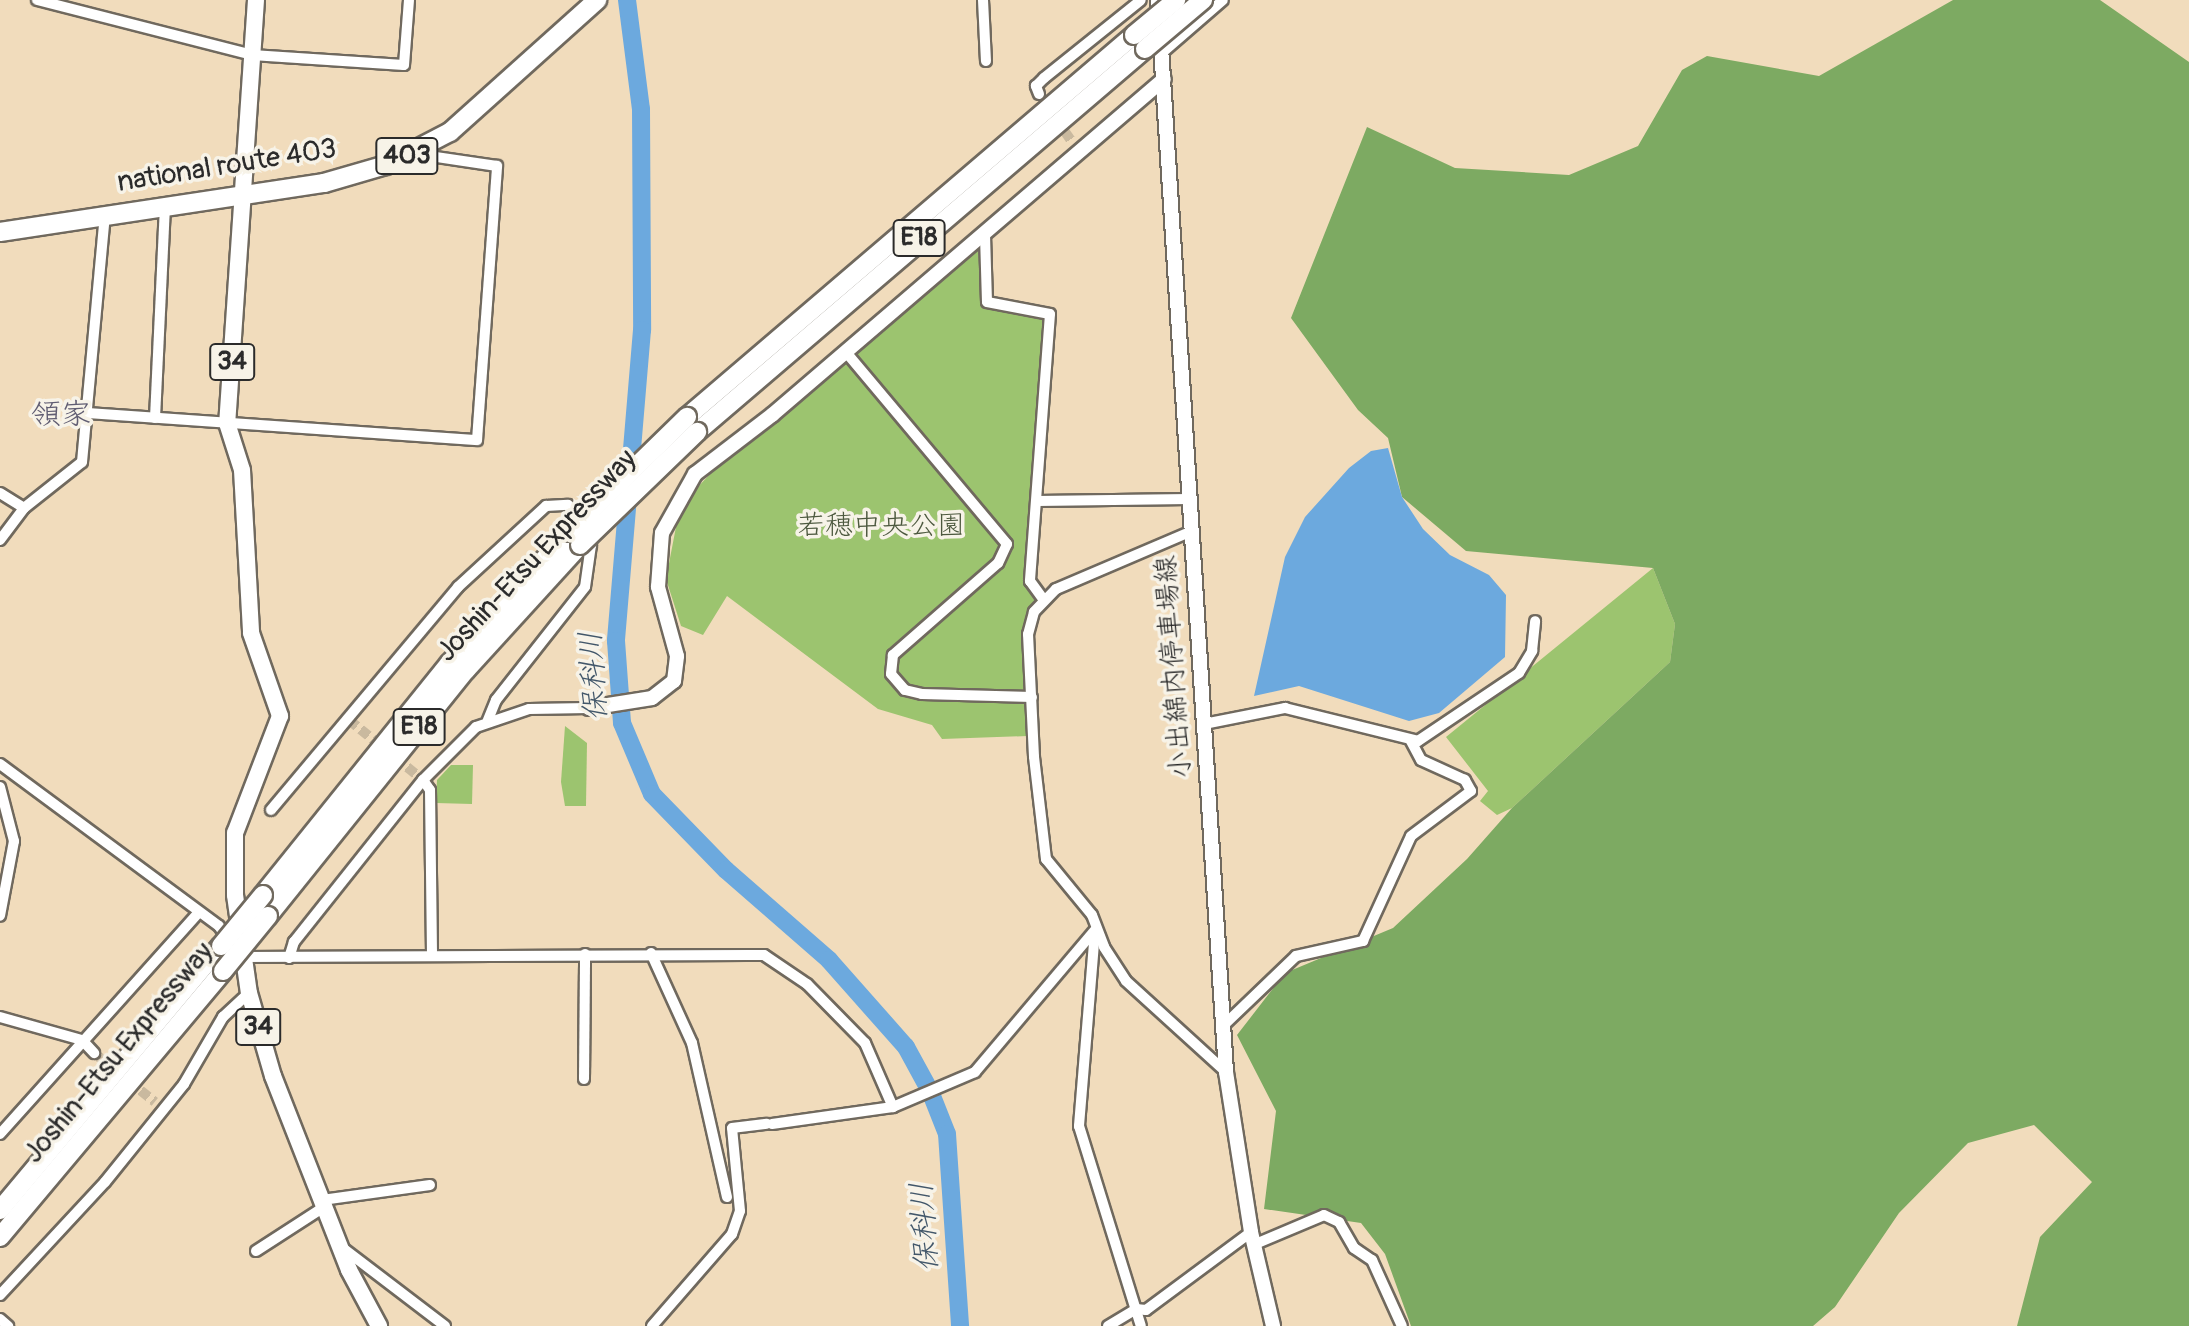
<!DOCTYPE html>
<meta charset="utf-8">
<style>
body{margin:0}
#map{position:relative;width:2189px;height:1326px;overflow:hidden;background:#f1dcbc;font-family:Pangolin,"Klee One",sans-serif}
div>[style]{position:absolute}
.green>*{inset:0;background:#9cc46f}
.forest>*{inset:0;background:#7daa62}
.water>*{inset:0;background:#6ca9de}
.river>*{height:18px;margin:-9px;padding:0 9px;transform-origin:9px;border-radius:9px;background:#6ca9de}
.street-tunnel>*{height:10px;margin-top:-5px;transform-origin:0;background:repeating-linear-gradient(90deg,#c9b99f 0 10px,transparent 0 15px)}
.roads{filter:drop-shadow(2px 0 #70695e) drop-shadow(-2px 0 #70695e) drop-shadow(0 2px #70695e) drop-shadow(0 -2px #70695e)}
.street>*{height:10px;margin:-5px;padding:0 5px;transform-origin:5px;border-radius:5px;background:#fff}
.secondary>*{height:14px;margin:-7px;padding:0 7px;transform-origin:7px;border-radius:7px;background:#fff}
.primary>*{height:16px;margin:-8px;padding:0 8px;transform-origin:8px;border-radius:8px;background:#fff}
.highway>*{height:18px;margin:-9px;padding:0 9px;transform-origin:9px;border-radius:9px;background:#fff}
.bridges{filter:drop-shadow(2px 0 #70695e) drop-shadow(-2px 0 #70695e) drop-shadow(0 2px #70695e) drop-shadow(0 -2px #70695e)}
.highway-bridge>*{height:18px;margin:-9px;padding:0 9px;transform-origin:9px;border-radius:9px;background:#fff}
span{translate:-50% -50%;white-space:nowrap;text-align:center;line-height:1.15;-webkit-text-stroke:7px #f7f3e8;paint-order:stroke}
.shield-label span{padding:2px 6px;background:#f7f3e8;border:2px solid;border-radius:6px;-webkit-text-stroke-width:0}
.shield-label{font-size:26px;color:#2b2b2b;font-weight:700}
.street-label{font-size:28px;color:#2b2b2b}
.park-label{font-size:28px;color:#4d593f}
.neighbourhood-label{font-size:30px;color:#605d72}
.water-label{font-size:30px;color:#42576a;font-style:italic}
</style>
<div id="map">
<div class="green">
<i style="clip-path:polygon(978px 249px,983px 307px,1044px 318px,1025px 570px,1026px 587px,1036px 598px,1022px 636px,1027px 736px,942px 739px,932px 725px,878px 709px,727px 596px,703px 635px,681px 626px,666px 579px,680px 506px,710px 474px)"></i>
<i style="clip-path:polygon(1653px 568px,1675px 624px,1670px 662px,1512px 808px,1497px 815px,1480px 801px,1488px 791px,1446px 737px)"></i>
<i style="clip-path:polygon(565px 726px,587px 743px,586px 806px,565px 806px,561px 782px)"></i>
<i style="clip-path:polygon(451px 765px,473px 765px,472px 804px,436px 803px,437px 780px)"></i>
</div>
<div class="forest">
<i style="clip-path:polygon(1953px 0,2100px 0,2189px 62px,2189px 1326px,2017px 1326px,2040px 1237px,2092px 1182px,2034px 1125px,1968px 1143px,1899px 1213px,1835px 1307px,1813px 1326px,1411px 1326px,1385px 1254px,1361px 1223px,1264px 1209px,1276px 1111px,1237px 1035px,1285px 973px,1393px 928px,1467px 859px,1512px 808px,1670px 662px,1675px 624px,1653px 568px,1466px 551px,1402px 497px,1388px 438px,1358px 410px,1291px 318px,1367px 127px,1455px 168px,1569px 175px,1638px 146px,1682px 70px,1707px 56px,1819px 76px)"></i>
</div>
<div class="water">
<i style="clip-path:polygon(1388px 448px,1402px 497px,1423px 529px,1450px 555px,1489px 575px,1506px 595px,1505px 657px,1439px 713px,1409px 721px,1299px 686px,1254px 696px,1285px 557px,1305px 517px,1349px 468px,1371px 451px)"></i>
</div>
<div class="river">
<i style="left:627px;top:0;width:110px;rotate:82.7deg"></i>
<i style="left:641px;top:109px;width:221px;rotate:89.7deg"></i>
<i style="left:642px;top:330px;width:312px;rotate:94.8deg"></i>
<i style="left:616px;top:641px;width:82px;rotate:85.8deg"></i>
<i style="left:622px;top:723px;width:77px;rotate:67.1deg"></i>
<i style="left:652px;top:794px;width:106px;rotate:45.8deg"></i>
<i style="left:726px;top:870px;width:137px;rotate:41.1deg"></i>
<i style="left:829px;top:960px;width:116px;rotate:48.5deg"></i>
<i style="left:906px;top:1047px;width:50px;rotate:61.4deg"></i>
<i style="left:930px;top:1091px;width:46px;rotate:68.4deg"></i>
<i style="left:947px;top:1134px;width:192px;rotate:86.1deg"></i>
</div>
<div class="street-tunnel">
<i style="left:1056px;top:119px;width:28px;rotate:55deg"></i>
<i style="left:349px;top:720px;width:95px;rotate:39deg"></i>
<i style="left:94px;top:1053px;width:78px;rotate:38.8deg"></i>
</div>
<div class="roads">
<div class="street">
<i style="left:37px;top:0;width:222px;rotate:14.3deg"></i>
<i style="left:252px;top:55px;width:152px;rotate:3.8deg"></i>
<i style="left:404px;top:65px;width:65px;rotate:-85.6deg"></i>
<i style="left:983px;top:0;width:61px;rotate:87.2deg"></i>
<i style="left:1163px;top:52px;width:79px;rotate:-40.9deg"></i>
<i style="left:1039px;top:94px;width:9px;rotate:-111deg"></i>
<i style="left:1036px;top:86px;width:11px;rotate:-45deg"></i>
<i style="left:1044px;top:78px;width:124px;rotate:-38.8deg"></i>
<i style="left:985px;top:235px;width:67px;rotate:88.3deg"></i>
<i style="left:987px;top:302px;width:64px;rotate:10.8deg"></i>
<i style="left:1050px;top:314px;width:268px;rotate:94.3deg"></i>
<i style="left:1030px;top:581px;width:22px;rotate:54deg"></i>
<i style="left:845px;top:351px;width:252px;rotate:50deg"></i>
<i style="left:1007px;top:544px;width:21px;rotate:115deg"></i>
<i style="left:998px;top:563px;width:140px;rotate:138.8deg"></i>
<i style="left:893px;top:655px;width:19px;rotate:96deg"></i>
<i style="left:891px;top:674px;width:21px;rotate:49deg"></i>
<i style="left:905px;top:690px;width:17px;rotate:13deg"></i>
<i style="left:922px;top:694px;width:110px;rotate:1.6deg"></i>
<i style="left:89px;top:413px;width:389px;rotate:4deg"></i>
<i style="left:477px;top:440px;width:275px;rotate:-85.8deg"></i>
<i style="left:497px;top:166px;width:69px;rotate:-171.6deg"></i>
<i style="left:429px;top:156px;width:11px;rotate:-146deg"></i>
<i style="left:155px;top:418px;width:212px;rotate:-87.3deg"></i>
<i style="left:0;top:493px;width:28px;rotate:32deg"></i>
<i style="left:1037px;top:501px;width:152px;rotate:-0.8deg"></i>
<i style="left:1192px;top:531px;width:148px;rotate:156.9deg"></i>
<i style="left:1056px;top:589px;width:32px;rotate:134deg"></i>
<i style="left:1034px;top:612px;width:23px;rotate:105deg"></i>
<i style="left:1028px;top:634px;width:123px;rotate:87.2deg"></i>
<i style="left:1034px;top:757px;width:103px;rotate:83.3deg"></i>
<i style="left:1046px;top:859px;width:72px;rotate:50.6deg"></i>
<i style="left:1092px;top:915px;width:34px;rotate:69deg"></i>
<i style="left:1104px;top:947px;width:40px;rotate:57.1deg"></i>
<i style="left:1126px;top:981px;width:135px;rotate:42.3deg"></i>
<i style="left:0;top:540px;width:40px;rotate:-53deg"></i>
<i style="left:24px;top:508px;width:74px;rotate:-38.4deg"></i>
<i style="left:82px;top:462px;width:249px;rotate:-84.7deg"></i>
<i style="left:1204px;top:724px;width:83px;rotate:-11.2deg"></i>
<i style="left:1285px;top:708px;width:137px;rotate:13.9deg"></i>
<i style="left:1418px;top:741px;width:122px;rotate:-34deg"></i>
<i style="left:1519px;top:673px;width:26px;rotate:-59deg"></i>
<i style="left:1532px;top:651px;width:30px;rotate:-84deg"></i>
<i style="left:0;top:764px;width:272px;rotate:36.5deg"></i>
<i style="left:219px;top:926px;width:18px;rotate:56deg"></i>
<i style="left:423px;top:780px;width:12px;rotate:55deg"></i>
<i style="left:430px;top:790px;width:166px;rotate:89.3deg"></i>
<i style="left:0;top:787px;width:56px;rotate:75.5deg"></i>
<i style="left:14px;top:841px;width:76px;rotate:100.6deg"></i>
<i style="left:271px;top:810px;width:291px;rotate:-50deg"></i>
<i style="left:458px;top:587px;width:120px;rotate:-42.6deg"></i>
<i style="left:546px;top:506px;width:22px;rotate:-3deg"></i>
<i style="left:568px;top:505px;width:28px;rotate:51deg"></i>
<i style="left:586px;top:527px;width:19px;rotate:74deg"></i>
<i style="left:591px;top:545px;width:42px;rotate:98.1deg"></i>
<i style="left:585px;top:587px;width:144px;rotate:128.2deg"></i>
<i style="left:496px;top:700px;width:22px;rotate:112deg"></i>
<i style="left:1095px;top:931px;width:196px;rotate:94.7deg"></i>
<i style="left:1079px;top:1126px;width:209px;rotate:72.8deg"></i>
<i style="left:651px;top:953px;width:99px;rotate:65.5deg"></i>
<i style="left:692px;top:1043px;width:158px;rotate:77.2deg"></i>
<i style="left:241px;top:957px;width:523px;rotate:-0.22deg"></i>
<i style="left:764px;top:955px;width:52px;rotate:34deg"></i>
<i style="left:807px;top:984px;width:83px;rotate:45.5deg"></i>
<i style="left:865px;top:1043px;width:70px;rotate:66.4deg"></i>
<i style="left:289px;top:958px;width:17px;rotate:-73deg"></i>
<i style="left:294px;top:942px;width:207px;rotate:-51.5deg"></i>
<i style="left:423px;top:780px;width:75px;rotate:-45deg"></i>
<i style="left:476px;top:727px;width:56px;rotate:-18.8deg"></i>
<i style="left:529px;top:709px;width:60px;rotate:-1deg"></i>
<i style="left:0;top:1017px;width:85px;rotate:15.7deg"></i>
<i style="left:82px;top:1040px;width:18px;rotate:47deg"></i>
<i style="left:1223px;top:1026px;width:101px;rotate:-43.8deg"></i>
<i style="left:1296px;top:956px;width:69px;rotate:-12.6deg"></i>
<i style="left:1363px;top:941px;width:115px;rotate:-65.4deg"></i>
<i style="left:1411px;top:836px;width:75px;rotate:-36.9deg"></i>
<i style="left:1471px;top:791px;width:13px;rotate:-119deg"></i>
<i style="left:1465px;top:780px;width:48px;rotate:-155.6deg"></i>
<i style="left:1421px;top:760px;width:21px;rotate:-118deg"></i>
<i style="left:584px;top:1079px;width:125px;rotate:-89.5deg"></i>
<i style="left:772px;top:1124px;width:122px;rotate:-8deg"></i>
<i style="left:893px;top:1107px;width:89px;rotate:-23.1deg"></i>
<i style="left:975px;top:1072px;width:185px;rotate:-49.8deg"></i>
<i style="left:0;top:1134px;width:298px;rotate:-48.1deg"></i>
<i style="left:322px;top:1200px;width:109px;rotate:-7.9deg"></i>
<i style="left:1253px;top:1245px;width:77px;rotate:-22.9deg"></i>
<i style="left:1324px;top:1215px;width:17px;rotate:25deg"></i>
<i style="left:1339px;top:1222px;width:30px;rotate:60deg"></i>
<i style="left:1354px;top:1248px;width:22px;rotate:34deg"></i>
<i style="left:1372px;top:1260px;width:72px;rotate:65.6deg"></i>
<i style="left:344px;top:1249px;width:127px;rotate:37.3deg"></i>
<i style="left:256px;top:1251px;width:81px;rotate:-32.9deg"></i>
<i style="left:0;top:1295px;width:154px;rotate:-47.1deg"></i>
<i style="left:105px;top:1182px;width:126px;rotate:-51.1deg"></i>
<i style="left:184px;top:1084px;width:78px;rotate:-59.8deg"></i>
<i style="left:223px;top:1017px;width:35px;rotate:-43deg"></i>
<i style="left:0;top:1319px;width:11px;rotate:41deg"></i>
<i style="left:652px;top:1326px;width:122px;rotate:-49deg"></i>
<i style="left:732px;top:1234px;width:24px;rotate:-71deg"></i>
<i style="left:740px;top:1211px;width:83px;rotate:-95.5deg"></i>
<i style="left:732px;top:1128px;width:35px;rotate:-7deg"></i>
<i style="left:1108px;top:1326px;width:33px;rotate:-31deg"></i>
<i style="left:1136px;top:1309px;width:10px;rotate:6deg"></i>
<i style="left:1146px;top:1310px;width:131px;rotate:-36.6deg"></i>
</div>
<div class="secondary">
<i style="left:1158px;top:0;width:1074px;rotate:86.37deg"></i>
<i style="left:1226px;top:1072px;width:162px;rotate:81.1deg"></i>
<i style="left:1251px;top:1232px;width:97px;rotate:76.8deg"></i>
<i style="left:589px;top:708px;width:64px;rotate:-9deg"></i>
<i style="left:652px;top:698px;width:28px;rotate:-38deg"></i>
<i style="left:674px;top:681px;width:25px;rotate:-83deg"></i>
<i style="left:677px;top:656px;width:72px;rotate:-105.4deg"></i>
<i style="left:658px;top:587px;width:54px;rotate:-85.8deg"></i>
<i style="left:662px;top:533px;width:68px;rotate:-60.8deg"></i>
<i style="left:695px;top:474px;width:97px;rotate:-37.5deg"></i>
<i style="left:772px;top:415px;width:516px;rotate:-40.6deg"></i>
</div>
<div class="primary">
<i style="left:256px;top:0;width:424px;rotate:93.9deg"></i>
<i style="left:227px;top:423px;width:49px;rotate:72.3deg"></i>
<i style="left:242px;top:470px;width:163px;rotate:86.8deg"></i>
<i style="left:251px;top:633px;width:88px;rotate:70.7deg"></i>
<i style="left:280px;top:716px;width:125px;rotate:111deg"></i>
<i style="left:235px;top:833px;width:62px;rotate:90deg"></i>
<i style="left:235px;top:895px;width:99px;rotate:81.9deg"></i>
<i style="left:249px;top:993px;width:86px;rotate:73.9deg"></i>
<i style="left:273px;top:1076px;width:208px;rotate:68.6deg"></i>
<i style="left:349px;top:1270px;width:64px;rotate:61.8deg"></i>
</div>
<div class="highway">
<i style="left:0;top:232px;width:328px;rotate:-8.6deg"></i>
<i style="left:324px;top:183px;width:65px;rotate:-16.2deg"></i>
<i style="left:386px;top:165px;width:72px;rotate:-27.3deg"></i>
<i style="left:450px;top:132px;width:198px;rotate:-41.9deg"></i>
<i style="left:687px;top:417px;width:588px;rotate:-40.52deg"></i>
<i style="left:697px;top:432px;width:589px;rotate:-40.53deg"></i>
<i style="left:263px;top:895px;width:297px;rotate:-51.2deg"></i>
<i style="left:449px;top:664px;width:178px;rotate:-47.7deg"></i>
<i style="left:268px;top:916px;width:316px;rotate:-51.2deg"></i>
<i style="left:466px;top:670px;width:169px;rotate:-47.6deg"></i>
<i style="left:0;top:1210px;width:344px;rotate:-50.1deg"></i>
<i style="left:0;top:1237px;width:347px;rotate:-50deg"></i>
</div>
</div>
<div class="bridges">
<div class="highway-bridge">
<i style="left:1134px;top:35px;width:55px;rotate:-39.8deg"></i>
<i style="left:1145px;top:49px;width:76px;rotate:-40.2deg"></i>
<i style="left:569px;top:532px;width:165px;rotate:-44.3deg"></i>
<i style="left:580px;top:545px;width:163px;rotate:-44deg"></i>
<i style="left:221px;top:946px;width:66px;rotate:-50.5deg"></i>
<i style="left:223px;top:971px;width:71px;rotate:-50.7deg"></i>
</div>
</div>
<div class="shield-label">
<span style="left:407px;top:156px">403</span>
<span style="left:919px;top:238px">E18</span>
<span style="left:232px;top:362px">34</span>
<span style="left:419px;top:727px">E18</span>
<span style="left:258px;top:1027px">34</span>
</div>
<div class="street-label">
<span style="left:227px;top:166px;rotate:-9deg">national route 403</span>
<span style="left:537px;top:556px;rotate:-47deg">Joshin-Etsu Expressway</span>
<span style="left:1174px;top:667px;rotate:-94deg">小出綿内停車場線</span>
<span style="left:119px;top:1053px;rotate:-50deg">Joshin-Etsu Expressway</span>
</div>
<div class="park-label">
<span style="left:881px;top:526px">若穂中央公園</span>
</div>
<div class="neighbourhood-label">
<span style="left:61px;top:415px">領家</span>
</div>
<div class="water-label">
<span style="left:594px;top:676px;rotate:-94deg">保科川</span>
<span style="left:925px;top:1227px;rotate:-94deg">保科川</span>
</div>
</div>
